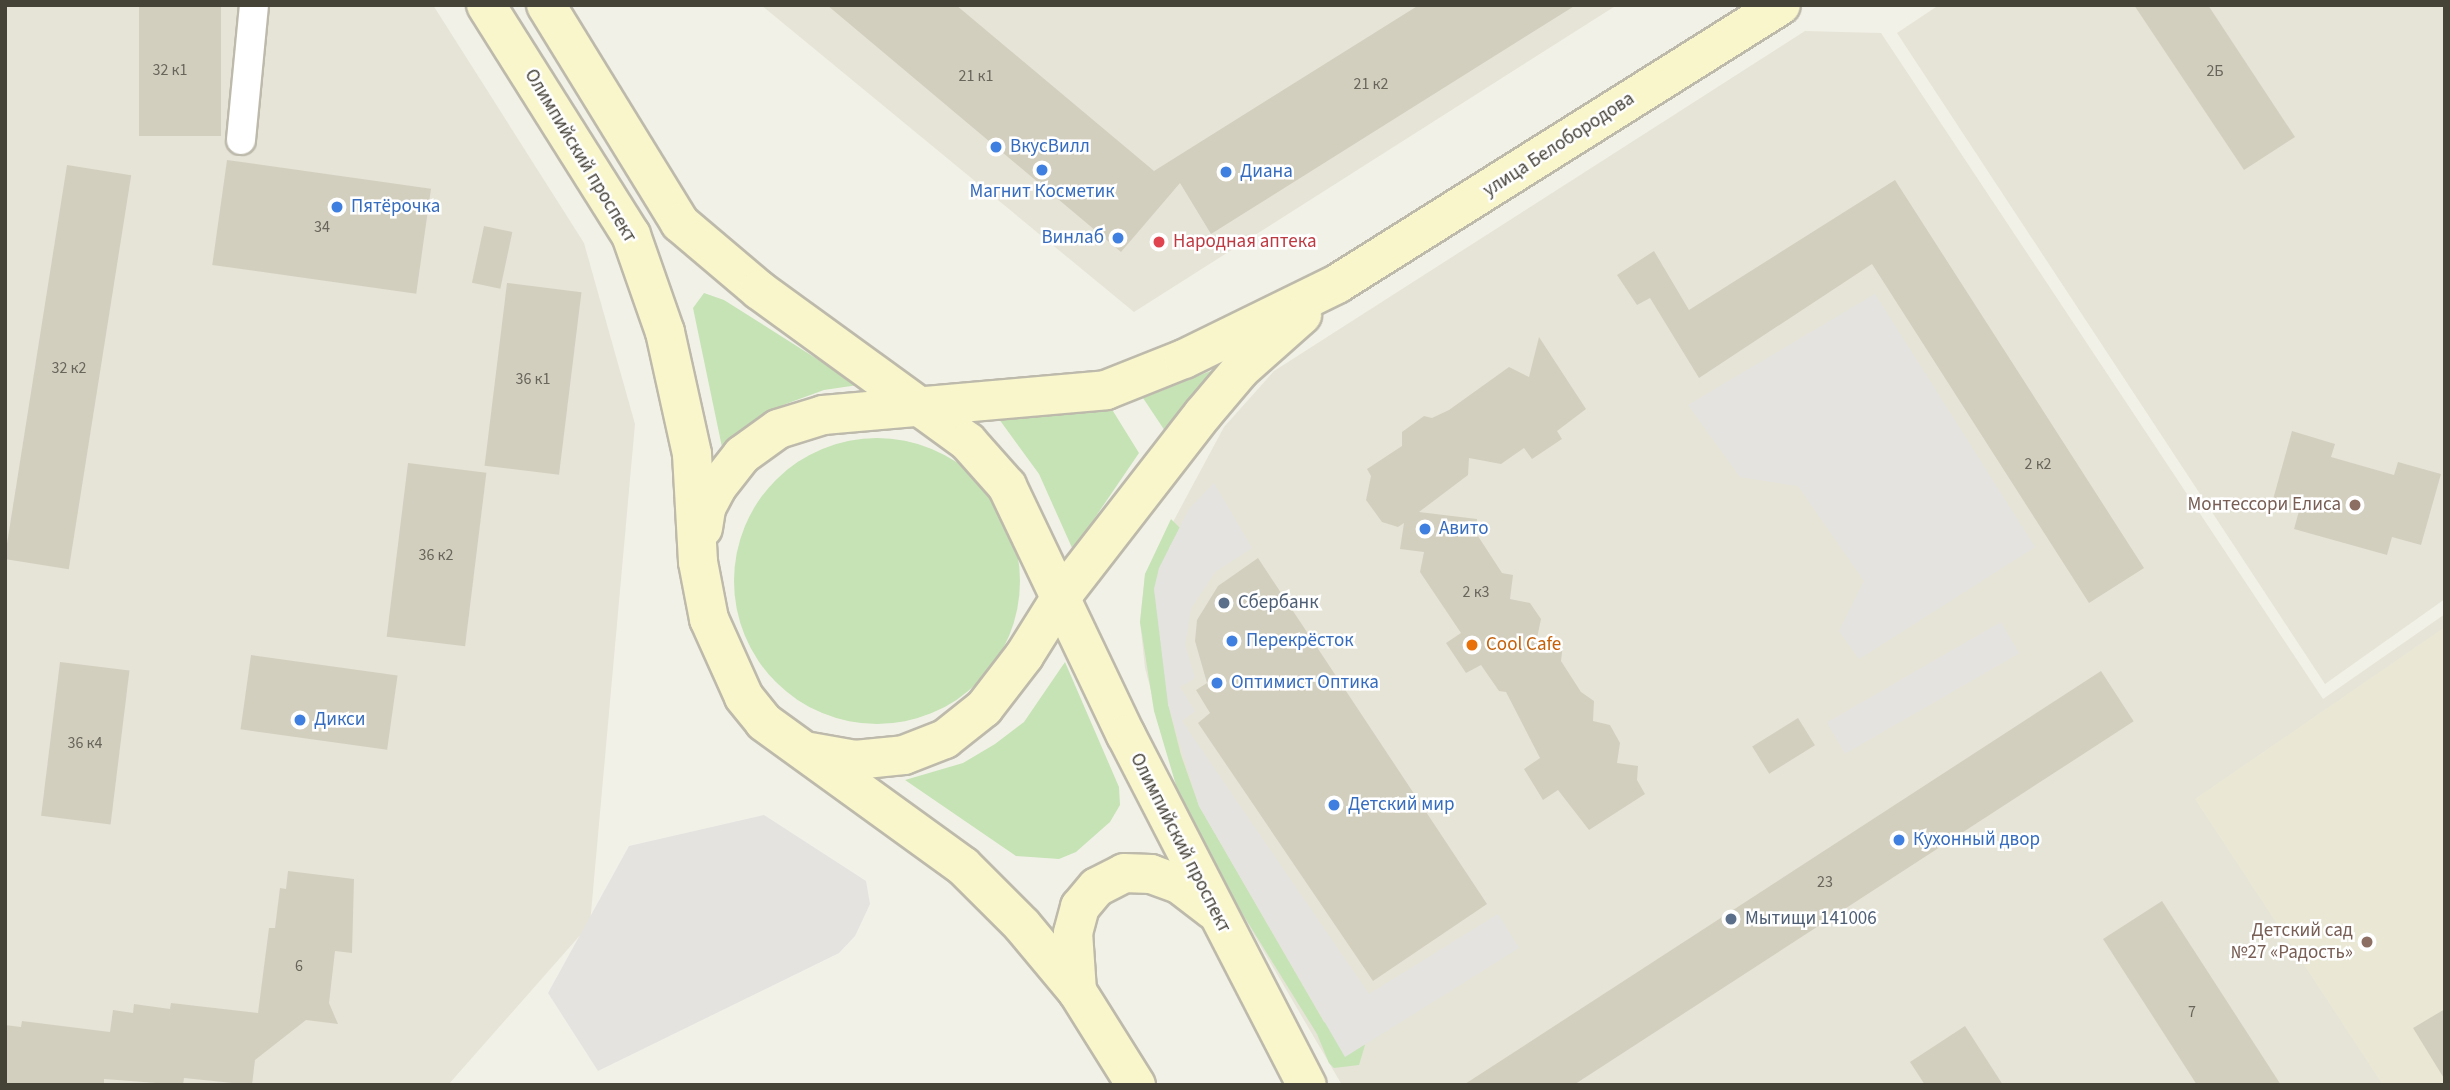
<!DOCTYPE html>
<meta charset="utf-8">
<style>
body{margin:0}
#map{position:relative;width:2450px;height:1090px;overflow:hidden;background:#f2f1e8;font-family:"Source Sans 3",sans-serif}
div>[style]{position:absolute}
.residential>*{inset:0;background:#e6e4d7}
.education>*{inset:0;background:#eae8d4}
.green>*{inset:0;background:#c6e3b5}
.round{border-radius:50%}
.parking>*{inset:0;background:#e4e3e0;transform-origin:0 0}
.building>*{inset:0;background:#d3cfbf;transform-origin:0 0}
.roads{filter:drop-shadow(2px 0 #bdbaac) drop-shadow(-2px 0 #bdbaac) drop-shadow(0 2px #bdbaac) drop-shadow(0 -2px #bdbaac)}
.street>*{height:28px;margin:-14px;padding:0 14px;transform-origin:14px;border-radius:14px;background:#fff}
.secondary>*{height:38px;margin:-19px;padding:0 19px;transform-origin:19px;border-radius:19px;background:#f9f6cb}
.dots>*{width:19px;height:19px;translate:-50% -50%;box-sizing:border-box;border:4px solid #fff;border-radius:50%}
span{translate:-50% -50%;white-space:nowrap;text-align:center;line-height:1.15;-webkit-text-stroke:5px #fff;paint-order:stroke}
.number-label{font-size:16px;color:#68655a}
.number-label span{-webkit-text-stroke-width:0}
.street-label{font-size:19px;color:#454238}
.shop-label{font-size:19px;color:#366cbe}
.left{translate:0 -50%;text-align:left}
.right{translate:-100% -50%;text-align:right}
.health-label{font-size:19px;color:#be3a42}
.education-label{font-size:19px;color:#785e54}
.service-label{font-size:19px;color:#4e5e75}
.food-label{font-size:19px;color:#c56008}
.frame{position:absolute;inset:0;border:7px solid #454238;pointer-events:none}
</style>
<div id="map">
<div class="residential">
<i style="clip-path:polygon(5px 5px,433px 5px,584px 243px,635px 424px,590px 924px,448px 1085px,5px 1085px)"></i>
<i style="clip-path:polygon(761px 5px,1617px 5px,1134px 312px)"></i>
<i style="clip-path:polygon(1939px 5px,2445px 5px,2445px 599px,2325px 684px,1897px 33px)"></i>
<i style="clip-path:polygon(1805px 31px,1881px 33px,2323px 699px,2445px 614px,2445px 1085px,1342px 1085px,1229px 892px,1178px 792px,1145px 668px,1140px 622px,1145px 574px,1224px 427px,1274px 371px)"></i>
</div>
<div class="education">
<i style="clip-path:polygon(2445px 627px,2445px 1085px,2383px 1085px,2195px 799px)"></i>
</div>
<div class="green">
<i style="clip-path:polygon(704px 293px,724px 300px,858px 385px,824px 390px,783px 405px,759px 419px,723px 452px,693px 308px)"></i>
<i style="clip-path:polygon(1218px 368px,1222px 374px,1165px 431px,1143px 398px)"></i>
<i style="clip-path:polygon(1108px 403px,1139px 453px,1073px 550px,1039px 474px,996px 415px)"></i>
<i class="round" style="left:734px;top:438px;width:286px;height:286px"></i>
<i style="clip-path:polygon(1171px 519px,1180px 528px,1169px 548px,1168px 704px,1181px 755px,1199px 806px,1324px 1022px,1365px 1045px,1359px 1065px,1334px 1068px,1329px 1063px,1317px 1034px,1229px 892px,1178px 792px,1154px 711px,1140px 622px,1145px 574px)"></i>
<i style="clip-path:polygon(1065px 662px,1119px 787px,1120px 805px,1110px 822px,1076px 852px,1059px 859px,1016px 856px,905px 780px,963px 763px,995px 744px,1024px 722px)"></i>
</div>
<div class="parking">
<i style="clip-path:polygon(1875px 294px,2035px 547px,1859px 659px,1839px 631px,1864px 581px,1798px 486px,1740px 477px,1688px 405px)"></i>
<i style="clip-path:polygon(1214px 483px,1252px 548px,1215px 572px,1191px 608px,1185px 645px,1195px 678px,1180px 687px,1195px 711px,1182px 721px,1369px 994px,1498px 914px,1519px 948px,1345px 1057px,1199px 806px,1168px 704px,1154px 589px,1159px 568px,1189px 509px)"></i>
<i style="left:2001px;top:622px;width:36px;height:201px;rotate:60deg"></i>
<i style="clip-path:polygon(764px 815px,866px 881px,870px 904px,855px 936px,839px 953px,598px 1071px,548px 993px,629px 846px)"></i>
</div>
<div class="building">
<i style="left:139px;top:5px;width:82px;height:131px"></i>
<i style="clip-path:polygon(827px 5px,956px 5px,1154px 171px,1419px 5px,1576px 5px,1211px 234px,1180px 183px,1121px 252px)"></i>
<i style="clip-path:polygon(2134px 5px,2208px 5px,2295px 137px,2244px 170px)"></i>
<i style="left:227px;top:160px;width:206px;height:106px;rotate:8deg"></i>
<i style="left:67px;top:165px;width:65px;height:399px;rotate:9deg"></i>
<i style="clip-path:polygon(1895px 180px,2144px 568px,2089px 603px,1872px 264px,1699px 378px,1650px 298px,1637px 305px,1617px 275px,1654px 251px,1689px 310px)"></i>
<i style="left:484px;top:226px;width:29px;height:58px;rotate:12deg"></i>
<i style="left:507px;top:283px;width:75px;height:184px;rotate:7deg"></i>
<i style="clip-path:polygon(1539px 337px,1586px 409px,1557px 431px,1562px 439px,1532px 459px,1524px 448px,1501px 464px,1469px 458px,1468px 475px,1419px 512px,1477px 519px,1476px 533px,1502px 573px,1513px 575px,1510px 599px,1530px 603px,1541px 619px,1536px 643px,1563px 644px,1561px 661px,1581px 692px,1594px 701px,1593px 721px,1610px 725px,1620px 743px,1617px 763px,1638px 766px,1637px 780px,1645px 794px,1589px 830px,1558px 790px,1543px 800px,1524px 769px,1540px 758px,1506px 692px,1499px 691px,1481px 665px,1466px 673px,1446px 643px,1461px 633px,1420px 572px,1424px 552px,1400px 549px,1404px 523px,1398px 527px,1382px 522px,1366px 500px,1371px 476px,1367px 469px,1402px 446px,1402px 432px,1424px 416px,1432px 418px,1449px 410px,1509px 367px,1529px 377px)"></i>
<i style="clip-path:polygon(2292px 431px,2335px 444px,2331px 457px,2394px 475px,2398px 462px,2441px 474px,2421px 545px,2392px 537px,2387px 555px,2294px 529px,2299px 511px,2272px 503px)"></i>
<i style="left:408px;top:463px;width:79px;height:175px;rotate:7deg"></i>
<i style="clip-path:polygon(1258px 558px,1487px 904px,1373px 981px,1198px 723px,1210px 713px,1196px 690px,1207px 683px,1195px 641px,1197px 620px,1218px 586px)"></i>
<i style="left:251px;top:655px;width:148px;height:75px;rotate:8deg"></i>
<i style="left:60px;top:662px;width:70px;height:155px;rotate:7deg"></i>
<i style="left:2101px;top:671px;width:60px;height:769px;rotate:57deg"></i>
<i style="left:1798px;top:718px;width:32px;height:54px;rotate:58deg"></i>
<i style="clip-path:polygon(288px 871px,354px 879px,352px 953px,335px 951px,329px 1003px,338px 1024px,306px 1020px,255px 1060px,252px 1085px,184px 1078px,183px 1085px,104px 1079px,104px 1085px,5px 1085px,5px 1025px,21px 1027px,22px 1021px,110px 1032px,113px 1010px,133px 1013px,134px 1004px,170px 1009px,171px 1003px,258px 1013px,269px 928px,275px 928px,280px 888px,286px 889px)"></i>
<i style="clip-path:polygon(2162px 901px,2281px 1085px,2197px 1085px,2103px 939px)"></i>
<i style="clip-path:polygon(2445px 1009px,2445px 1080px,2413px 1028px)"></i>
<i style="clip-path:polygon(1965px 1026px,2003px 1085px,1925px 1085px,1910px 1062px)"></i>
</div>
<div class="roads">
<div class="street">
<i style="left:241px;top:140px;width:136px;rotate:-84.5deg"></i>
</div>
<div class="secondary">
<i style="left:486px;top:5px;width:272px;rotate:57.8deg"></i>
<i style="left:631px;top:235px;width:103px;rotate:70.7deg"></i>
<i style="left:665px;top:332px;width:125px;rotate:77.5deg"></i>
<i style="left:692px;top:454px;width:108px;rotate:86.8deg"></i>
<i style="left:698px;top:562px;width:58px;rotate:79.1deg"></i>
<i style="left:709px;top:619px;width:85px;rotate:65.8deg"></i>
<i style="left:744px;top:697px;width:32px;rotate:51deg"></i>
<i style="left:764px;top:722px;width:246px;rotate:35.9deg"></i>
<i style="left:963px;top:866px;width:83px;rotate:45deg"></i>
<i style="left:1022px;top:925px;width:86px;rotate:50.2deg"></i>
<i style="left:1077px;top:991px;width:111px;rotate:57.9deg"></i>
<i style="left:546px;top:5px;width:256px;rotate:58.4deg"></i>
<i style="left:680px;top:223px;width:104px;rotate:40.3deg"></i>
<i style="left:759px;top:290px;width:258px;rotate:36deg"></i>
<i style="left:968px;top:442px;width:59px;rotate:48.4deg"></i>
<i style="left:1007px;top:486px;width:276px;rotate:64.5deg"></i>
<i style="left:1126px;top:735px;width:394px;rotate:62.7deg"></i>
<i style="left:703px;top:528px;width:20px;rotate:-81deg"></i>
<i style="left:706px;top:508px;width:24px;rotate:-62deg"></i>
<i style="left:717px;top:487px;width:41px;rotate:-52deg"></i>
<i style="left:742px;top:455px;width:44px;rotate:-35.8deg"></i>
<i style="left:778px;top:429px;width:47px;rotate:-17.3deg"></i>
<i style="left:823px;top:415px;width:284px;rotate:-5deg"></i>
<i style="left:1106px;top:390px;width:84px;rotate:-21.7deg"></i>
<i style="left:1184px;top:359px;width:170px;rotate:-26.1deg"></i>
<i style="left:1337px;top:284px;width:524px;rotate:-32.14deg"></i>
<i style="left:810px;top:752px;width:46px;rotate:10.1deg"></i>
<i style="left:855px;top:760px;width:49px;rotate:-5.8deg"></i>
<i style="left:904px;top:755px;width:44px;rotate:-21.3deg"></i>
<i style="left:945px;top:739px;width:50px;rotate:-38.5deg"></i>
<i style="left:984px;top:708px;width:66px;rotate:-52.4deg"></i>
<i style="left:1024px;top:656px;width:70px;rotate:-57.9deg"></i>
<i style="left:1061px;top:597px;width:232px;rotate:-52.2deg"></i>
<i style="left:1203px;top:414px;width:57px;rotate:-49.9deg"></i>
<i style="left:1240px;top:370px;width:83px;rotate:-41.6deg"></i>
<i style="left:1077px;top:991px;width:58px;rotate:-93.9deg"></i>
<i style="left:1073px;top:933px;width:27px;rotate:-75deg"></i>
<i style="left:1080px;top:907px;width:26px;rotate:-50deg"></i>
<i style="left:1097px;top:887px;width:30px;rotate:-27deg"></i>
<i style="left:1124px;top:873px;width:27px;rotate:2deg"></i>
<i style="left:1151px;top:874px;width:30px;rotate:20deg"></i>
<i style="left:1179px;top:884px;width:43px;rotate:37.4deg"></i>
</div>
</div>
<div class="dots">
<i style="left:996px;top:147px;background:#3f7fe0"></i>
<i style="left:1042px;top:170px;background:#3f7fe0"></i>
<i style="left:1226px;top:172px;background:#3f7fe0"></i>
<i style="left:337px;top:207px;background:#3f7fe0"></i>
<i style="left:1118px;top:238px;background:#3f7fe0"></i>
<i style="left:1159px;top:242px;background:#e0444e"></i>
<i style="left:2355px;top:505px;background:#8d6e63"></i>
<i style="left:1425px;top:529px;background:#3f7fe0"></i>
<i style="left:1224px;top:603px;background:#5c6f8a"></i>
<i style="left:1232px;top:641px;background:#3f7fe0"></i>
<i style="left:1472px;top:645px;background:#e8710a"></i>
<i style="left:1217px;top:683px;background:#3f7fe0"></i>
<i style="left:300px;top:720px;background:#3f7fe0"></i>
<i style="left:1334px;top:805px;background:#3f7fe0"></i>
<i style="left:1899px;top:840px;background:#3f7fe0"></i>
<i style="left:1731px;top:919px;background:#5c6f8a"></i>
<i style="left:2367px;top:942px;background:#8d6e63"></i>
</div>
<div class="number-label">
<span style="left:170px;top:70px">32 к1</span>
<span style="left:2215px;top:71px">2Б</span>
<span style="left:976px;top:76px">21 к1</span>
<span style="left:1371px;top:84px">21 к2</span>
<span style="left:322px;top:227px">34</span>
<span style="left:69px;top:368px">32 к2</span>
<span style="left:533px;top:379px">36 к1</span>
<span style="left:2038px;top:464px">2 к2</span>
<span style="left:436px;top:555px">36 к2</span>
<span style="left:1476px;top:592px">2 к3</span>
<span style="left:85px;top:743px">36 к4</span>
<span style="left:1825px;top:882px">23</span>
<span style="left:299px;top:966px">6</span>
<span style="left:2192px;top:1012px">7</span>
</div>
<div class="street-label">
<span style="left:1559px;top:145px;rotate:-33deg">улица Белобородова</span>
<span style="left:580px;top:156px;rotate:59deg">Олимпийский проспект</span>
<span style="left:1180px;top:843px;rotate:63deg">Олимпийский проспект</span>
</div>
<div class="shop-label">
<span class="left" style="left:1010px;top:147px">ВкусВилл</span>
<span class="left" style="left:1240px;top:172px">Диана</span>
<span style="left:1042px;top:192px">Магнит Косметик</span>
<span class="left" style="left:351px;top:207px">Пятёрочка</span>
<span class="right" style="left:1104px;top:238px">Винлаб</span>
<span class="left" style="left:1439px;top:529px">Авито</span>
<span class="left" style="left:1246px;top:641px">Перекрёсток</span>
<span class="left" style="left:1231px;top:683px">Оптимист Оптика</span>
<span class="left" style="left:314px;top:720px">Дикси</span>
<span class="left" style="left:1348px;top:805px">Детский мир</span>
<span class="left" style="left:1913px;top:840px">Кухонный двор</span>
</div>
<div class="health-label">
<span class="left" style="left:1173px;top:242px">Народная аптека</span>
</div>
<div class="education-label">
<span class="right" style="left:2341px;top:505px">Монтессори Елиса</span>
<span class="right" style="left:2353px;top:942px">Детский сад<br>№27 «Радость»</span>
</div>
<div class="service-label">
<span class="left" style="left:1238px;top:603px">Сбербанк</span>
<span class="left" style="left:1745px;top:919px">Мытищи 141006</span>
</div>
<div class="food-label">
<span class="left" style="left:1486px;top:645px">Cool Cafe</span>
</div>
<div class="frame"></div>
</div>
